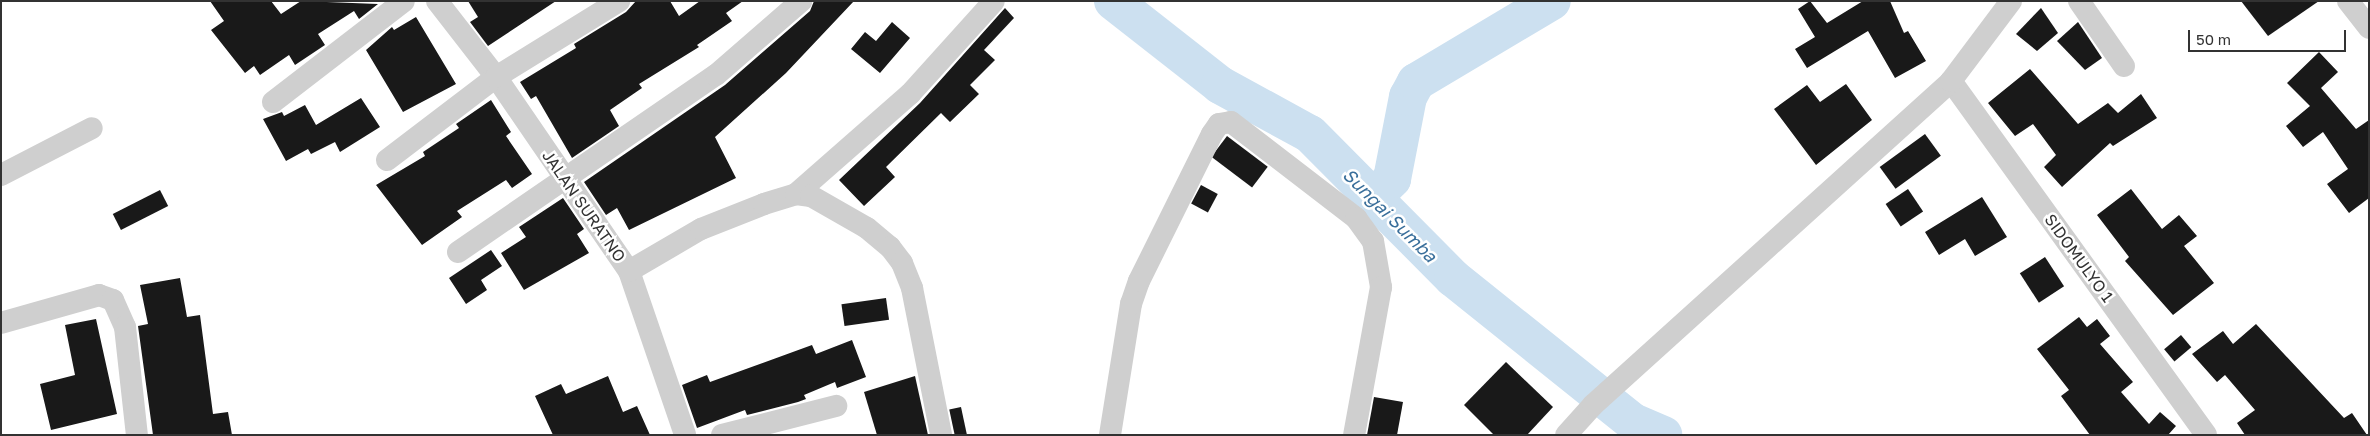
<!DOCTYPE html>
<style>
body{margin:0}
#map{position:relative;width:2370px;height:436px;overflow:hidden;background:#fff;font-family:"Golos Text",sans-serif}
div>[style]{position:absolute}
.river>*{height:38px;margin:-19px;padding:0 19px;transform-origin:19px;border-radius:19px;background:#cce0f0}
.building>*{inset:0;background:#191919;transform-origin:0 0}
.street>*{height:22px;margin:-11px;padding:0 11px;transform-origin:11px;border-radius:11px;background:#cfcfcf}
span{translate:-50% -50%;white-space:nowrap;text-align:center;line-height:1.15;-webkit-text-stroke:5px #fff;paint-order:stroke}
.street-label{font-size:16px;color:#323232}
.water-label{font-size:18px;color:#3a6f9b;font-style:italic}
.frame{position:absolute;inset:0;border:2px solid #323232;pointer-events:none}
.scale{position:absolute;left:2188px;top:30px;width:158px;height:22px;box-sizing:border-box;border:2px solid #323232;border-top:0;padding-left:6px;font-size:15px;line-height:18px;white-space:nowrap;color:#323232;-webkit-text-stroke:4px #fff;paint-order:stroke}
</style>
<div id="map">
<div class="river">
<i style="left:1113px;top:1px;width:136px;rotate:38.1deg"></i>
<i style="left:1220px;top:85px;width:102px;rotate:28.6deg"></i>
<i style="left:1310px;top:134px;width:203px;rotate:45.2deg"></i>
<i style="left:1453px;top:278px;width:231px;rotate:38.7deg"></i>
<i style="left:1633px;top:422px;width:33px;rotate:23deg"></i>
<i style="left:1373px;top:198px;width:27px;rotate:-45deg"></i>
<i style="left:1392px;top:179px;width:84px;rotate:-79deg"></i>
<i style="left:1408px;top:97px;width:17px;rotate:-62deg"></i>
<i style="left:1416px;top:82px;width:158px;rotate:-30.8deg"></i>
</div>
<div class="building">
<i style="clip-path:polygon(210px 1px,271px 1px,281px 14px,301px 1px,378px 4px,359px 19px,354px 11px,318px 34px,325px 45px,295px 65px,289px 55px,260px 75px,254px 66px,245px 73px,211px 30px,224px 21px)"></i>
<i style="clip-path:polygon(468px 1px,556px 1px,488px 46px,470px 22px,478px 17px)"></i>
<i style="clip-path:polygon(636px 1px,670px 1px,679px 16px,700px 1px,743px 1px,726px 13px,732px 21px,697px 45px,699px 47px,639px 84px,642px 88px,610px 110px,619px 126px,572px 158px,536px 96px,531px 99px,520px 82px,576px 48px,574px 44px,626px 12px)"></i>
<i style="clip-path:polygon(814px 1px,854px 1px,786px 73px,715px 137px,736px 178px,629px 230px,617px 208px,606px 215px,584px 182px,725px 85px,810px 11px)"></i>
<i style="clip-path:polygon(1810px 1px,1827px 23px,1863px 1px,1890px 1px,1904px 33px,1908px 31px,1926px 61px,1895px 78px,1868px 31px,1807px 68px,1795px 49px,1815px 37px,1798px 9px)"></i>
<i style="clip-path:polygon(2241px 1px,2319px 1px,2268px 36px)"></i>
<i style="clip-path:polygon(1005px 8px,1014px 18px,984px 50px,995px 60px,970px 85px,979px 94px,950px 122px,941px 113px,886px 167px,895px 177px,864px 206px,839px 180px,920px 103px)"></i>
<i style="clip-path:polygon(2041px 8px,2058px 33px,2037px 51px,2016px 34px)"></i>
<i style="clip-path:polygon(416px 17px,456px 84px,403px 112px,366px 50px,392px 27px,394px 30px)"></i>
<i style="clip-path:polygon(892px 22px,910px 38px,880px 73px,851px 49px,865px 32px,876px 41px)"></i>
<i style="clip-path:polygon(2078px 22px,2102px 58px,2085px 70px,2057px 41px)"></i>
<i style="clip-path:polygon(2319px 52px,2338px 72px,2321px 88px,2356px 129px,2369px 120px,2369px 198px,2349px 213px,2327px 184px,2348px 169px,2323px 132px,2303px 147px,2286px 126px,2310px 106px,2287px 83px)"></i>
<i style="clip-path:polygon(2030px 69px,2078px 124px,2108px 103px,2118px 113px,2141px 94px,2157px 118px,2113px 146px,2110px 143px,2062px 187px,2044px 167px,2056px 155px,2033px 124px,2015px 136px,1988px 103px)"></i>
<i style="clip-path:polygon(1846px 84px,1872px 120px,1816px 165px,1774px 109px,1807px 85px,1820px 102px)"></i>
<i style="clip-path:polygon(361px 98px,380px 127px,340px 152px,335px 142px,311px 154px,308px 149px,286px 161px,263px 119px,282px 112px,284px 116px,305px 105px,316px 125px)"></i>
<i style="clip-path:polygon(491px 100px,511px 132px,506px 136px,532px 174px,512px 188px,506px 180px,457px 211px,462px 217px,422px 245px,376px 185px,425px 156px,423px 152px,459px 128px,456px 124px)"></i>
<i style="left:1925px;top:134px;width:27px;height:56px;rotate:54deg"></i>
<i style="left:1227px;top:136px;width:51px;height:26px;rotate:37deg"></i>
<i style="left:1201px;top:185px;width:19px;height:21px;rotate:28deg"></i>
<i style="left:1908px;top:189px;width:27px;height:27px;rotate:56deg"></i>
<i style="clip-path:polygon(2131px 189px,2162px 229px,2179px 215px,2197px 236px,2184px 246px,2214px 283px,2173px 315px,2125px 261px,2129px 257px,2097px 215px)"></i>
<i style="left:160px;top:190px;width:18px;height:53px;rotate:63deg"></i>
<i style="clip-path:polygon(1982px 197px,2007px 237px,1975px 256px,1965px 239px,1939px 255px,1925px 232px)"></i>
<i style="clip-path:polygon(563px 198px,584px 229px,577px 234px,589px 253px,524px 290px,501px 253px,526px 237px,519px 227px)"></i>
<i style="clip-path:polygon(491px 250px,502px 266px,481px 280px,487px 290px,466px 304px,449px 278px)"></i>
<i style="left:2045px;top:257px;width:35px;height:30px;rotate:57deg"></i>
<i style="clip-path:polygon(180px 278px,187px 317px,200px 315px,213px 414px,228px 412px,232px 435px,153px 435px,138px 326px,148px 324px,140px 285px)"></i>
<i style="left:886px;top:298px;width:22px;height:45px;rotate:82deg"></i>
<i style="clip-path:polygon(2079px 317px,2087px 327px,2097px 319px,2110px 336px,2100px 344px,2133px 382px,2121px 392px,2149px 424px,2160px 412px,2176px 426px,2168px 435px,2090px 435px,2061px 396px,2069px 390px,2037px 349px)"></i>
<i style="clip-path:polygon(96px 319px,117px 414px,51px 430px,40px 384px,75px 375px,65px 325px)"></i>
<i style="clip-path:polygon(2256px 324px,2344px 418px,2352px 413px,2367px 435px,2245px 435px,2237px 423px,2255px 410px,2225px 375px,2217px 382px,2192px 354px,2223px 331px,2233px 344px)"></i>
<i style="left:2181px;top:335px;width:16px;height:22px;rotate:50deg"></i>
<i style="clip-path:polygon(852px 340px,866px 377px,837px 388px,835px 382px,804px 395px,806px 399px,798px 402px,747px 415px,745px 410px,697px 428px,682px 385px,707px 375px,710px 382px,812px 345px,816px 354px)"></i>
<i style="clip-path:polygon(1506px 362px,1553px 407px,1527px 435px,1494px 435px,1464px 405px)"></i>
<i style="clip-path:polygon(608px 376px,623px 412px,637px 406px,650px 435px,553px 435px,535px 396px,561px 384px,566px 394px)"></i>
<i style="clip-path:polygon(915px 376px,928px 435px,877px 435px,864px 392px)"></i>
<i style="clip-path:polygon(1374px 397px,1403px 402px,1397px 435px,1367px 435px)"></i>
<i style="left:961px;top:407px;width:29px;height:12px;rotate:78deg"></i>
</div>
<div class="street">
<i style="left:437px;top:1px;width:96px;rotate:52.2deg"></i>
<i style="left:496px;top:77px;width:235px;rotate:55.6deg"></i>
<i style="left:629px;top:271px;width:173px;rotate:71.1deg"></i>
<i style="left:2079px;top:1px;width:79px;rotate:55.3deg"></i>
<i style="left:2348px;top:1px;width:34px;rotate:52deg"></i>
<i style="left:1951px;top:81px;width:436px;rotate:54.2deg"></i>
<i style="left:273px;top:102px;width:165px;rotate:-37.6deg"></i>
<i style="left:387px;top:160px;width:137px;rotate:-37.3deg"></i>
<i style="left:496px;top:77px;width:145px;rotate:-31.7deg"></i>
<i style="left:1px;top:175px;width:102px;rotate:-27.3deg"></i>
<i style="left:796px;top:194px;width:152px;rotate:-41.3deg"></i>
<i style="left:910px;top:94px;width:125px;rotate:-47.9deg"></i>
<i style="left:458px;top:252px;width:313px;rotate:-34.5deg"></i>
<i style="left:716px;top:75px;width:113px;rotate:-41deg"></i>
<i style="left:629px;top:271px;width:83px;rotate:-30.3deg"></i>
<i style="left:701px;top:229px;width:68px;rotate:-21.6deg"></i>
<i style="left:764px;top:204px;width:34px;rotate:-17deg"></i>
<i style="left:796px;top:194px;width:15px;rotate:8deg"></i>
<i style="left:811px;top:196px;width:64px;rotate:29.7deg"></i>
<i style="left:867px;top:228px;width:30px;rotate:40deg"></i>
<i style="left:890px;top:247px;width:20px;rotate:53deg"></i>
<i style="left:902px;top:263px;width:27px;rotate:68deg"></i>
<i style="left:912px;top:288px;width:150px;rotate:78.8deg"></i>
<i style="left:1px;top:323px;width:102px;rotate:-15.9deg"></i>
<i style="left:99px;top:295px;width:15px;rotate:20deg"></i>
<i style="left:113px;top:300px;width:30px;rotate:66deg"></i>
<i style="left:125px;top:327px;width:109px;rotate:83.7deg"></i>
<i style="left:722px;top:435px;width:118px;rotate:-14.3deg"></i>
<i style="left:1110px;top:435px;width:133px;rotate:-80.9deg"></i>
<i style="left:1131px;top:304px;width:24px;rotate:-71deg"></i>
<i style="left:1139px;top:281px;width:164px;rotate:-63.6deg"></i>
<i style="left:1212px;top:134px;width:12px;rotate:-55deg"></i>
<i style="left:1219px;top:124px;width:12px;rotate:-9deg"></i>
<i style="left:1231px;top:122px;width:158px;rotate:37.5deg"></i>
<i style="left:1356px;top:218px;width:29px;rotate:54deg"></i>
<i style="left:1373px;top:241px;width:47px;rotate:80.1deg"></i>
<i style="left:1381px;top:287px;width:150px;rotate:100.3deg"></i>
<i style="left:1566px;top:435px;width:40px;rotate:-48deg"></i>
<i style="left:1593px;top:405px;width:483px;rotate:-42.1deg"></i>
<i style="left:1951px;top:81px;width:100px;rotate:-53.1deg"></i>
</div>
<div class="street-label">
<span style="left:584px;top:206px;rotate:55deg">JALAN SURATNO</span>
<span style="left:2079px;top:258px;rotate:54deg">SIDOMULYO 1</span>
</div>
<div class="water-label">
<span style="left:1390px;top:215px;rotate:45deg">Sungai Sumba</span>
</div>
<div class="frame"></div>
<div class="scale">50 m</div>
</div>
